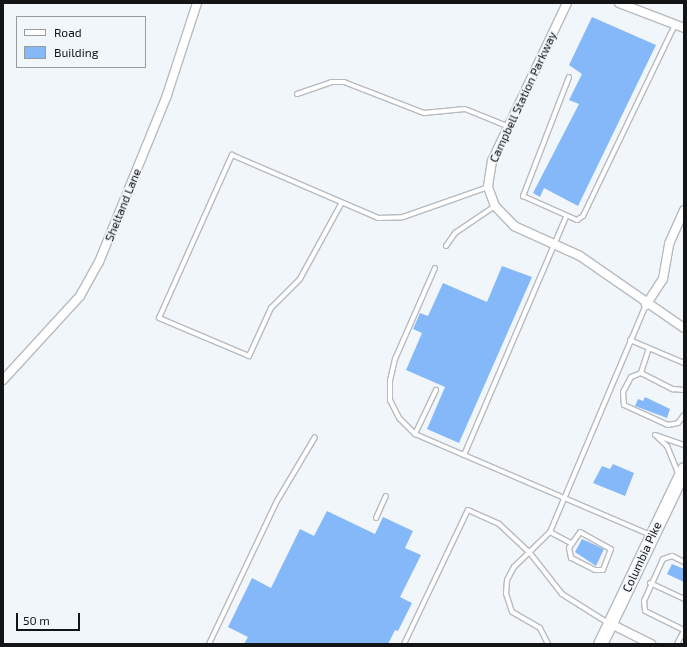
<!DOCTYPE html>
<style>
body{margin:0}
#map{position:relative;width:687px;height:647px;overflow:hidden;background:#f1f6fb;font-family:"Exo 2",sans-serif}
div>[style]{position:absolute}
.building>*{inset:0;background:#85b8f9}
.roads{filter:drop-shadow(1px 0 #b7bbc0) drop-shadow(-1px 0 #b7bbc0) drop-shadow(0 1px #b7bbc0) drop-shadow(0 -1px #b7bbc0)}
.service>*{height:4px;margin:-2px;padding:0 2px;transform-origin:2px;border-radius:2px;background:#fff}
.minor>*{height:8px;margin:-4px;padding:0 4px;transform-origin:4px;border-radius:4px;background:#fff}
.primary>*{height:13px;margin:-6.5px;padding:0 6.5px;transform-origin:6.5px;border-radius:6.5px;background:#fff}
span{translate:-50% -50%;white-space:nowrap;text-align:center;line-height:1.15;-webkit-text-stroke:3.5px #f1f6fb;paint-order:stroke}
.street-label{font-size:12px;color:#131416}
.frame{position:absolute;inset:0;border:4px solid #131416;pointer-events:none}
.legend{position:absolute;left:16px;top:16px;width:130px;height:52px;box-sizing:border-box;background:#f1f6fb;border:1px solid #989c9f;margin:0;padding:5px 7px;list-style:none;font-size:12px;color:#131416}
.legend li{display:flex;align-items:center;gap:8px;height:20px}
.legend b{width:20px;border:1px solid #989c9f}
.scale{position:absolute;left:16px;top:613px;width:64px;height:18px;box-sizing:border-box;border:2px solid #131416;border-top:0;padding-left:5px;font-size:12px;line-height:14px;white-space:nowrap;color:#131416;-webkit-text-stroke:3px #f1f6fb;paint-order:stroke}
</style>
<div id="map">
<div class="building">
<i style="clip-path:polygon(592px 17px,656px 45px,578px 206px,544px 188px,540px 197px,533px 193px,579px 104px,569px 100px,582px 74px,569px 65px)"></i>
<i style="clip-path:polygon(502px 266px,532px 277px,459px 443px,427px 429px,445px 387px,406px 370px,422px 333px,413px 329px,420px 313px,428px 316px,443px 283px,487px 302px)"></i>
<i style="clip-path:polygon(645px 397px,670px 409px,667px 418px,635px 406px,638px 399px,643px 401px)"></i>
<i style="clip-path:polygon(613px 464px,634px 473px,625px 496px,593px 483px,602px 466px,610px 469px)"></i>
<i style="clip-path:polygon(327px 511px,375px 534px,383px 517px,413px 531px,405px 548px,421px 555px,400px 597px,412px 603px,398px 631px,395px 630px,388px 644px,244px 644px,248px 637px,228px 627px,252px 578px,271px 588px,300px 529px,314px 536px)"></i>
<i style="clip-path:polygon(582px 539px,604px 549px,596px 566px,575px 552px)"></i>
<i style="clip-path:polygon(672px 564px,684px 569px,684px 582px,667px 574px)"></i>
</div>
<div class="roads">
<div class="service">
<i style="left:569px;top:77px;width:128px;rotate:111.1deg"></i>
<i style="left:523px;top:196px;width:59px;rotate:24deg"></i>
<i style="left:577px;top:220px;width:7px;rotate:-34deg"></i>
<i style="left:583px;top:216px;width:212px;rotate:-64.3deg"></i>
<i style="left:297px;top:94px;width:36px;rotate:-19deg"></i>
<i style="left:331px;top:82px;width:13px"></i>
<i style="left:344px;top:82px;width:86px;rotate:21.2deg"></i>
<i style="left:424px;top:113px;width:41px;rotate:-5.6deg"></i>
<i style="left:465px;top:109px;width:45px;rotate:22deg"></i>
<i style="left:341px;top:204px;width:85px;rotate:118.7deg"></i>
<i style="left:300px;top:279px;width:41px;rotate:135deg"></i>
<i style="left:271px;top:308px;width:53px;rotate:114.6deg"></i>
<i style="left:249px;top:356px;width:98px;rotate:-157.1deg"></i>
<i style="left:159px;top:318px;width:179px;rotate:-65.9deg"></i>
<i style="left:232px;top:155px;width:159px;rotate:23.3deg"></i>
<i style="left:378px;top:218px;width:25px;rotate:-2deg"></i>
<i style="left:403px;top:217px;width:90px;rotate:-19.4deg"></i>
<i style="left:446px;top:246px;width:16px;rotate:-55deg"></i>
<i style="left:455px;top:233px;width:48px;rotate:-34deg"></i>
<i style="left:435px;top:268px;width:99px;rotate:113.7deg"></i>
<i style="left:395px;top:359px;width:22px;rotate:103deg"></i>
<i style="left:390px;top:380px;width:20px;rotate:90deg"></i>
<i style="left:390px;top:400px;width:20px;rotate:63deg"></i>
<i style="left:399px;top:418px;width:23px;rotate:45deg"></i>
<i style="left:415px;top:434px;width:257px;rotate:23.2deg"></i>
<i style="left:630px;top:340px;width:59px;rotate:23.1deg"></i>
<i style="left:649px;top:348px;width:26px;rotate:108deg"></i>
<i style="left:641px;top:373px;width:36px;rotate:27deg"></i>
<i style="left:673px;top:389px;width:11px;rotate:5deg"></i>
<i style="left:641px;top:373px;width:11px;rotate:158deg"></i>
<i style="left:631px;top:377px;width:17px;rotate:118deg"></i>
<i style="left:623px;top:392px;width:13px;rotate:86deg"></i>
<i style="left:624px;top:405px;width:48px;rotate:24.4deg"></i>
<i style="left:668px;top:425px;width:10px;rotate:-11deg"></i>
<i style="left:678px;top:423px;width:10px;rotate:-53deg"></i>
<i style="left:415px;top:434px;width:49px;rotate:-64.5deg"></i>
<i style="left:464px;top:455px;width:259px;rotate:-66.8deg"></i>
<i style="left:678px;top:473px;width:29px;rotate:-112deg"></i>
<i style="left:667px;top:446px;width:16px;rotate:-137deg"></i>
<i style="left:655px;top:435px;width:31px;rotate:19deg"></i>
<i style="left:376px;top:518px;width:24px;rotate:-66deg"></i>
<i style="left:550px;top:532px;width:24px;rotate:28deg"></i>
<i style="left:580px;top:532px;width:35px;rotate:29deg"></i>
<i style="left:611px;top:549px;width:22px;rotate:111deg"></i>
<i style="left:603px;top:570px;width:8px;rotate:180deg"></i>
<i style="left:595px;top:570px;width:27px;rotate:-153deg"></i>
<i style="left:571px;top:558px;width:10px;rotate:-101deg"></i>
<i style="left:569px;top:548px;width:19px;rotate:-55deg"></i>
<i style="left:684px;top:562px;width:13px;rotate:-153deg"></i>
<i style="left:672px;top:556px;width:9px;rotate:162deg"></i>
<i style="left:663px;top:559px;width:46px;rotate:114.3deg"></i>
<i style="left:644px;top:601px;width:10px;rotate:84deg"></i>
<i style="left:645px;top:611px;width:43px;rotate:26deg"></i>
<i style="left:650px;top:583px;width:38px;rotate:25deg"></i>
<i style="left:209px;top:644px;width:158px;rotate:-64.6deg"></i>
<i style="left:277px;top:501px;width:74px;rotate:-59.3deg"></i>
<i style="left:404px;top:644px;width:148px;rotate:-64.5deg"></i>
<i style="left:468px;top:510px;width:34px;rotate:24deg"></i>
<i style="left:499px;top:524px;width:42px;rotate:43.1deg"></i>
<i style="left:530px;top:553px;width:52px;rotate:52deg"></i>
<i style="left:562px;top:594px;width:54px;rotate:32.2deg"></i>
<i style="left:548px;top:644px;width:18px;rotate:-117deg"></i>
<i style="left:540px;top:628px;width:32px;rotate:-150deg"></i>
<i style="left:512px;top:612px;width:19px;rotate:-108deg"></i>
<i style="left:506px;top:594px;width:14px;rotate:-86deg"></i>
<i style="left:507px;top:580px;width:15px;rotate:-62deg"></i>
<i style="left:514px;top:567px;width:50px;rotate:-44.2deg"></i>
<i style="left:550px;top:532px;width:246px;rotate:-67.1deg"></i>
<i style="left:677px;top:644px;width:15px;rotate:-62deg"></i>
</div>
<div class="minor">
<i style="left:567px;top:3px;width:175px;rotate:115.4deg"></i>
<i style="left:492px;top:161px;width:26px;rotate:99deg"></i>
<i style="left:488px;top:187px;width:20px;rotate:70deg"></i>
<i style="left:495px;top:206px;width:28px;rotate:46deg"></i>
<i style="left:514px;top:226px;width:72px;rotate:24.4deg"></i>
<i style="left:580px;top:256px;width:126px;rotate:34.7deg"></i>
<i style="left:619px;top:3px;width:70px;rotate:21deg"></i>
<i style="left:646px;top:305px;width:31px;rotate:-57deg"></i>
<i style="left:663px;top:279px;width:36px;rotate:-80deg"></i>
<i style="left:669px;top:244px;width:37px;rotate:-66deg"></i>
<i style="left:3px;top:380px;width:114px;rotate:-47.5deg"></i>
<i style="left:80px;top:296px;width:39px;rotate:-61deg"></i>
<i style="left:99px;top:262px;width:180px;rotate:-67.8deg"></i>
<i style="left:167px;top:95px;width:97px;rotate:-71.9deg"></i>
<i style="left:611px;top:624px;width:45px;rotate:26.6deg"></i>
</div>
<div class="primary">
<i style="left:600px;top:644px;width:194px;rotate:-64.4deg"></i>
</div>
</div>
<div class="street-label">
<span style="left:523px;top:97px;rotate:-65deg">Campbell Station Parkway</span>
<span style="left:123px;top:205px;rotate:-68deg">Sheltand Lane</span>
<span style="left:642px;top:557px;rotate:-65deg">Columbia Pike</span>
</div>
<div class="frame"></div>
<ul class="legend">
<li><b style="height:5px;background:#fff"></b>Road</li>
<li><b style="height:11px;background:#85b8f9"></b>Building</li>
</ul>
<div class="scale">50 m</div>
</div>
